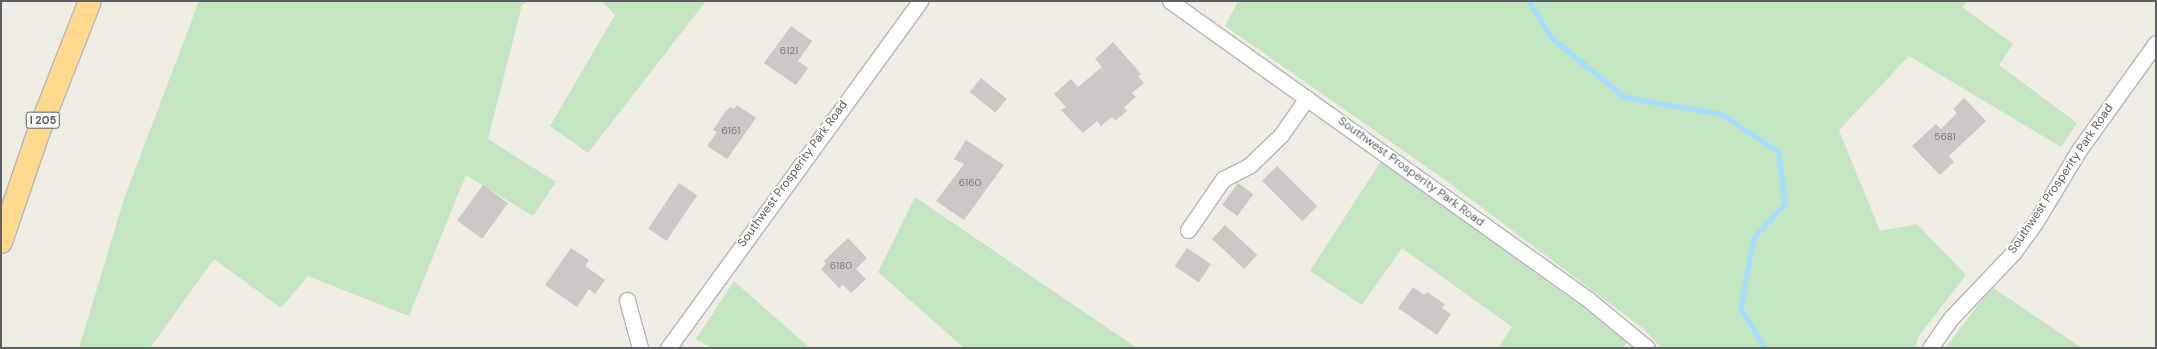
<!DOCTYPE html>
<style>
body{margin:0}
#map{position:relative;width:2157px;height:349px;overflow:hidden;background:#efece4;font-family:"DM Sans",sans-serif}
div>[style]{position:absolute}
.green>*{inset:0;background:#c3e6c1}
.stream>*{height:4.5px;margin:-2.25px;padding:0 2.25px;transform-origin:2.25px;border-radius:2.25px;background:#a4ddff}
.building>*{inset:0;background:#ccc8c3;transform-origin:0 0}
.roads{filter:drop-shadow(1px 0 #b5b7bb) drop-shadow(-1px 0 #b5b7bb) drop-shadow(0 1px #b5b7bb) drop-shadow(0 -1px #b5b7bb)}
.minor>*{height:15px;margin:-7.5px;padding:0 7.5px;transform-origin:7.5px;border-radius:7.5px;background:#fff}
.highway>*{height:22px;margin:-11px;padding:0 11px;transform-origin:11px;border-radius:11px;background:#fcd98d}
span{translate:-50% -50%;white-space:nowrap;text-align:center;line-height:1.15;-webkit-text-stroke:3.5px #fff;paint-order:stroke}
.number-label{font-size:10px;color:#787a7c}
.number-label span{-webkit-text-stroke-width:0}
.shield-label span{padding:1px 3px;background:#fff;border:1px solid;border-radius:3px;-webkit-text-stroke-width:0}
.shield-label{font-size:11px;color:#5c6065;font-weight:700}
.street-label{font-size:12px;color:#5c6065}
.frame{position:absolute;inset:0;border:2px solid #5c6065;pointer-events:none}
</style>
<div id="map">
<div class="green">
<i style="clip-path:polygon(199px 1px,529px 1px,522px 5px,488px 139px,556px 182px,533px 216px,466px 175px,409px 316px,308px 276px,281px 308px,214px 259px,150px 348px,79px 348px,124px 199px)"></i>
<i style="clip-path:polygon(602px 1px,706px 1px,588px 153px,550px 126px,615px 15px)"></i>
<i style="clip-path:polygon(1238px 1px,1967px 1px,1962px 7px,2013px 44px,1999px 65px,2077px 123px,2061px 147px,1909px 56px,1839px 130px,1880px 231px,1917px 224px,1966px 275px,1918px 337px,1916px 348px,1661px 348px,1645px 330px,1441px 177px,1225px 26px)"></i>
<i style="clip-path:polygon(1381px 161px,1628px 340px,1623px 348px,1498px 348px,1512px 327px,1402px 248px,1362px 305px,1310px 271px)"></i>
<i style="clip-path:polygon(915px 197px,1137px 348px,964px 348px,878px 272px)"></i>
<i style="clip-path:polygon(734px 281px,810px 348px,711px 348px,696px 339px)"></i>
<i style="clip-path:polygon(1992px 287px,2082px 348px,1945px 348px)"></i>
</div>
<div class="stream">
<i style="left:1529px;top:1px;width:44px;rotate:58.1deg"></i>
<i style="left:1552px;top:38px;width:94px;rotate:38.9deg"></i>
<i style="left:1625px;top:97px;width:98px;rotate:9.9deg"></i>
<i style="left:1722px;top:114px;width:69px;rotate:33.7deg"></i>
<i style="left:1779px;top:152px;width:52px;rotate:83.4deg"></i>
<i style="left:1785px;top:204px;width:46px;rotate:132.4deg"></i>
<i style="left:1754px;top:238px;width:71px;rotate:100.5deg"></i>
<i style="left:1741px;top:308px;width:47px;rotate:59deg"></i>
</div>
<div class="building">
<i style="clip-path:polygon(791px 26px,812px 41px,798px 61px,808px 68px,796px 85px,764px 63px)"></i>
<i style="clip-path:polygon(1113px 42px,1141px 74px,1138px 76px,1144px 83px,1132px 93px,1136px 97px,1124px 107px,1127px 111px,1115px 121px,1112px 117px,1101px 126px,1097px 121px,1083px 133px,1061px 110px,1066px 107px,1054px 94px,1071px 79px,1078px 87px,1102px 67px,1095px 59px)"></i>
<i style="left:981px;top:78px;width:33px;height:18px;rotate:39deg"></i>
<i style="clip-path:polygon(1964px 98px,1986px 121px,1949px 156px,1954px 162px,1940px 175px,1912px 146px,1936px 124px,1941px 129px,1957px 113px,1953px 109px)"></i>
<i style="clip-path:polygon(737px 105px,756px 118px,727px 159px,707px 146px,717px 132px,713px 130px,725px 112px,730px 107px,734px 109px)"></i>
<i style="clip-path:polygon(966px 140px,1004px 165px,964px 220px,936px 201px,964px 164px,954px 159px)"></i>
<i style="left:1277px;top:166px;width:57px;height:21px;rotate:45deg"></i>
<i style="left:679px;top:183px;width:22px;height:55px;rotate:34deg"></i>
<i style="left:1238px;top:183px;width:19px;height:27px;rotate:36deg"></i>
<i style="left:483px;top:185px;width:31px;height:44px;rotate:36deg"></i>
<i style="left:1225px;top:225px;width:44px;height:19px;rotate:43deg"></i>
<i style="clip-path:polygon(848px 238px,867px 258px,856px 269px,866px 279px,851px 293px,843px 285px,839px 288px,821px 269px,826px 264px,824px 261px)"></i>
<i style="clip-path:polygon(571px 248px,589px 260px,585px 266px,605px 280px,595px 294px,589px 289px,577px 307px,545px 285px)"></i>
<i style="left:1187px;top:248px;width:29px;height:22px;rotate:34deg"></i>
<i style="clip-path:polygon(1413px 287px,1424px 295px,1427px 292px,1445px 304px,1442px 308px,1451px 314px,1437px 335px,1398px 308px)"></i>
</div>
<div class="roads">
<div class="minor">
<i style="left:1170px;top:1px;width:515px;rotate:35.51deg"></i>
<i style="left:1589px;top:300px;width:75px;rotate:39.6deg"></i>
<i style="left:1188px;top:230px;width:62px;rotate:-55.5deg"></i>
<i style="left:1223px;top:179px;width:30px;rotate:-27deg"></i>
<i style="left:1250px;top:165px;width:43px;rotate:-44.1deg"></i>
<i style="left:1281px;top:135px;width:45px;rotate:-54.9deg"></i>
<i style="left:627px;top:300px;width:50px;rotate:74.8deg"></i>
<i style="left:668px;top:348px;width:429px;rotate:-54deg"></i>
<i style="left:1930px;top:348px;width:38px;rotate:-55deg"></i>
<i style="left:1952px;top:317px;width:88px;rotate:-46.4deg"></i>
<i style="left:2013px;top:253px;width:37px;rotate:-54deg"></i>
<i style="left:2035px;top:223px;width:85px;rotate:-58.9deg"></i>
<i style="left:2079px;top:150px;width:132px;rotate:-54.3deg"></i>
</div>
<div class="highway">
<i style="left:1px;top:242px;width:117px;rotate:-71.1deg"></i>
<i style="left:39px;top:131px;width:140px;rotate:-68.6deg"></i>
</div>
</div>
<div class="number-label">
<span style="left:789px;top:51px">6121</span>
<span style="left:731px;top:131px">6161</span>
<span style="left:1945px;top:137px">5681</span>
<span style="left:970px;top:183px">6160</span>
<span style="left:841px;top:266px">6180</span>
</div>
<div class="shield-label">
<span style="left:43px;top:120px">I 205</span>
</div>
<div class="street-label">
<span style="left:1411px;top:172px;rotate:36deg">Southwest Prosperity Park Road</span>
<span style="left:793px;top:174px;rotate:-54deg">Southwest Prosperity Park Road</span>
<span style="left:2061px;top:179px;rotate:-56deg">Southwest Prosperity Park Road</span>
</div>
<div class="frame"></div>
</div>
